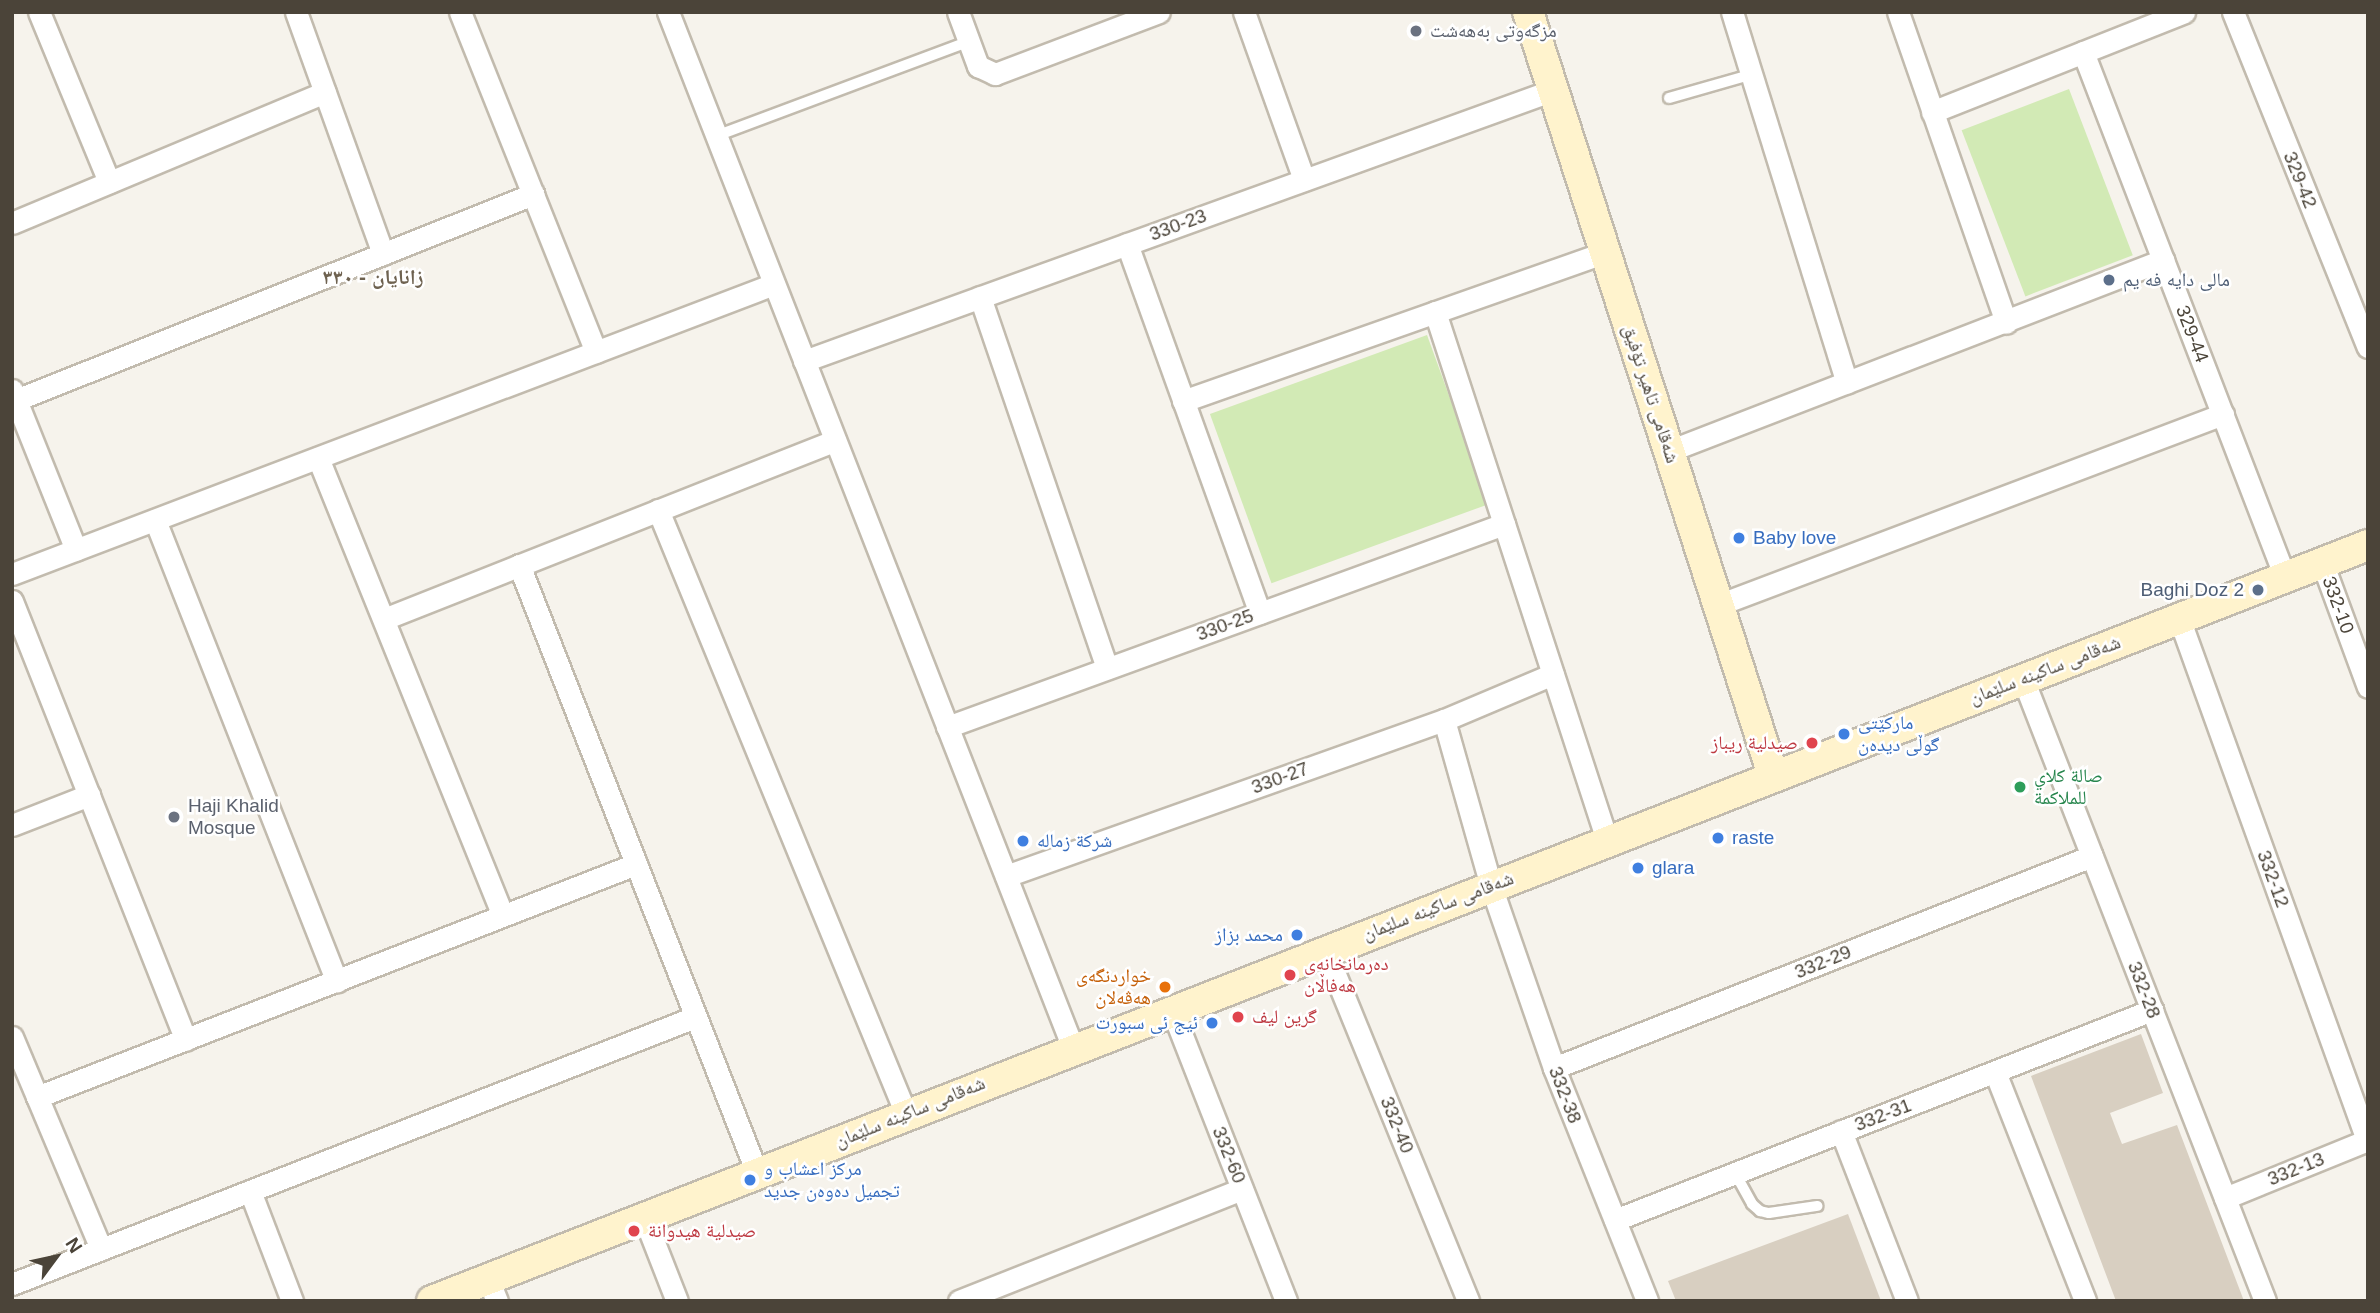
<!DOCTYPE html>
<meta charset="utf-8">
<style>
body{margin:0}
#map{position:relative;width:2380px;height:1313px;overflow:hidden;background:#f6f3ec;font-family:Helvetica,"Noto Naskh Arabic",sans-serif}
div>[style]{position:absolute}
.green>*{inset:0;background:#d2eab5;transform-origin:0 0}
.building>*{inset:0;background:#d8cfc1}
.roads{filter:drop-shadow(2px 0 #c2bbae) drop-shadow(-2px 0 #c2bbae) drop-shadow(0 2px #c2bbae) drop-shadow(0 -2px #c2bbae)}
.lane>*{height:10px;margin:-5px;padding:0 5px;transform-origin:5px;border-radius:5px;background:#fff}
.street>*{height:21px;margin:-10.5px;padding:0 10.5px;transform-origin:10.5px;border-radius:10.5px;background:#fff}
.secondary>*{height:30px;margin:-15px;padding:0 15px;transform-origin:15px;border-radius:15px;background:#fff3cd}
.dots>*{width:19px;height:19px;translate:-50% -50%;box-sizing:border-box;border:4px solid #fff;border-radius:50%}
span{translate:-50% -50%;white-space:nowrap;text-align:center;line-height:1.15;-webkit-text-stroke:5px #fff;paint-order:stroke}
.worship-label{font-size:19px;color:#5b616d}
.left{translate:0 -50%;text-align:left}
.street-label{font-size:19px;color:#4b4439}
.service-label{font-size:19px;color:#4e5e75}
.right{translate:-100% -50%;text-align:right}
.shop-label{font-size:19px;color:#366cbe}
.health-label{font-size:19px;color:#be3a42}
.leisure-label{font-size:19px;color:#27864d}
.food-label{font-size:19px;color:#c56008}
.neighbourhood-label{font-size:21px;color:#6e6250;font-weight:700}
.frame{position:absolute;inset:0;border:14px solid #4b4439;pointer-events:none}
.north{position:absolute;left:21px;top:1222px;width:70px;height:70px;-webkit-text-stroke:5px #fff;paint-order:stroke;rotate:57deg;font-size:19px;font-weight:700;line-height:28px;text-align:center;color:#4b4439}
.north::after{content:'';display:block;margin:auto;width:24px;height:32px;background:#4b4439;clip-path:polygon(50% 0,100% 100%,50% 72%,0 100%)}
</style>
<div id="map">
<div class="green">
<i style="left:2069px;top:89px;width:178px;height:115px;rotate:69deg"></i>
<i style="left:1427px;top:335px;width:180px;height:231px;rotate:70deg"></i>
</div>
<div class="building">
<i style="clip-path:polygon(2141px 1034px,2163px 1093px,2110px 1113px,2116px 1129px,2122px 1144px,2177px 1125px,2244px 1301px,2116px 1301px,2031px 1076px)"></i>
<i style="clip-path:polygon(1848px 1214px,1881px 1301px,1676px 1301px,1668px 1281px)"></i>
</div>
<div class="roads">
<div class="lane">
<i style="left:1669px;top:98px;width:87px;rotate:-15.9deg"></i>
<i style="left:716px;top:136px;width:269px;rotate:-20.5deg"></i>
<i style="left:1735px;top:1173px;width:35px;rotate:61deg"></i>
<i style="left:1752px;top:1204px;width:11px;rotate:41deg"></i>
<i style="left:1760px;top:1211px;width:9px;rotate:13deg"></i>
<i style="left:1769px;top:1213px;width:49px;rotate:-8.3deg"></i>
</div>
<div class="street">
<i style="left:39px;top:12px;width:184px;rotate:67.6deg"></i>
<i style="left:296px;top:12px;width:257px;rotate:70.2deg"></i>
<i style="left:460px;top:12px;width:366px;rotate:68.2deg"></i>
<i style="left:668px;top:12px;width:1112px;rotate:68.65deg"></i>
<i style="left:958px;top:12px;width:58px;rotate:69.7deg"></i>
<i style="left:978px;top:66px;width:19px;rotate:25deg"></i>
<i style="left:995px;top:74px;width:175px;rotate:-20.7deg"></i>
<i style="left:1244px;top:12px;width:178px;rotate:70.3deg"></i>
<i style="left:1732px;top:12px;width:388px;rotate:72.8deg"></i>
<i style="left:1898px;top:12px;width:329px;rotate:70.8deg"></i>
<i style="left:2233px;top:12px;width:361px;rotate:68.1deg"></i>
<i style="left:2083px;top:52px;width:563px;rotate:68.96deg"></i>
<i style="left:1932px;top:112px;width:271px;rotate:-21.6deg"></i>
<i style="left:12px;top:223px;width:339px;rotate:-22.7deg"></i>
<i style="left:1127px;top:244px;width:392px;rotate:70.2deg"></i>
<i style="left:980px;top:297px;width:392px;rotate:71.1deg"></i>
<i style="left:1435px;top:312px;width:555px;rotate:71.96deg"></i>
<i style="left:804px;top:361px;width:797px;rotate:-19.89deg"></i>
<i style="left:12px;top:390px;width:172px;rotate:68.2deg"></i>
<i style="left:16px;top:400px;width:557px;rotate:-21.72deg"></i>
<i style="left:1183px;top:401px;width:448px;rotate:-19.4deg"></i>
<i style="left:1669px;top:451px;width:530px;rotate:-21.14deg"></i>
<i style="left:318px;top:458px;width:493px;rotate:68deg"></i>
<i style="left:658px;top:510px;width:653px;rotate:67.68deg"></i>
<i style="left:155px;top:520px;width:496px;rotate:68.5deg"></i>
<i style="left:2322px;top:562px;width:133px;rotate:69.8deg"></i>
<i style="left:519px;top:565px;width:653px;rotate:68.62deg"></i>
<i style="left:12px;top:574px;width:815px;rotate:-20.84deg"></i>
<i style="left:12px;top:601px;width:472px;rotate:68.4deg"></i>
<i style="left:1718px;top:605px;width:540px;rotate:-20.72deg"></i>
<i style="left:2179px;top:618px;width:555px;rotate:70.19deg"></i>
<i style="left:384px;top:619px;width:485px;rotate:-21.6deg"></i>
<i style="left:2023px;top:679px;width:667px;rotate:68.74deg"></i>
<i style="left:1444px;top:720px;width:173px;rotate:74.2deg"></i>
<i style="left:1491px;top:886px;width:193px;rotate:70.9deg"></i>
<i style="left:1554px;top:1068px;width:251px;rotate:68.2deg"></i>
<i style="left:947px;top:727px;width:593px;rotate:-20.02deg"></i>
<i style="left:12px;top:825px;width:83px;rotate:-21.3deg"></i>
<i style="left:1006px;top:876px;width:465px;rotate:-19.6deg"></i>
<i style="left:1444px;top:720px;width:118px;rotate:-22.9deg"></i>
<i style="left:1325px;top:950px;width:379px;rotate:67.8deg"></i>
<i style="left:1172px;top:1010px;width:313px;rotate:68.6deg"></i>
<i style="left:12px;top:1037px;width:230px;rotate:67.2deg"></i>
<i style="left:1554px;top:1068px;width:578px;rotate:-21.51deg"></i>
<i style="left:1995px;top:1072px;width:246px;rotate:68.5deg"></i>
<i style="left:37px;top:1097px;width:643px;rotate:-21.26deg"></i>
<i style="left:1841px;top:1131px;width:182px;rotate:68.8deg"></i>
<i style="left:250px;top:1191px;width:118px;rotate:69.1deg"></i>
<i style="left:2225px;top:1198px;width:154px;rotate:-22.1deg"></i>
<i style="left:644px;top:1217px;width:90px;rotate:68.6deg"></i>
<i style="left:1615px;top:1220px;width:577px;rotate:-21.36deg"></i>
<i style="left:488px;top:1279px;width:24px;rotate:68deg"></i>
<i style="left:12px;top:1284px;width:733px;rotate:-21.35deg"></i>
<i style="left:959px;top:1301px;width:304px;rotate:-21.6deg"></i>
</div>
<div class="secondary">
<i style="left:1528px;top:12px;width:801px;rotate:72.2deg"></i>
<i style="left:432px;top:1301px;width:2078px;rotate:-21.33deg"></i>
</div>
</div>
<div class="dots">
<i style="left:1416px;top:31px;background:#6b7280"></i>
<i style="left:2109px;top:280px;background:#5c6f8a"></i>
<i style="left:1739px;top:538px;background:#3f7fe0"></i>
<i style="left:2258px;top:590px;background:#5c6f8a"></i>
<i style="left:1844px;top:734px;background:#3f7fe0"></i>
<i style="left:1812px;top:743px;background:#e0444e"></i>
<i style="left:2020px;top:787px;background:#2e9e5b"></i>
<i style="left:174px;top:817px;background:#6b7280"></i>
<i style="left:1718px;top:838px;background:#3f7fe0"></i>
<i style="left:1023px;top:841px;background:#3f7fe0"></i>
<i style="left:1638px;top:868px;background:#3f7fe0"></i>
<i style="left:1297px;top:935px;background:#3f7fe0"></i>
<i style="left:1290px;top:975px;background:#e0444e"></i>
<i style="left:1165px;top:987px;background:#e8710a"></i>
<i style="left:1238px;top:1017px;background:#e0444e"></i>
<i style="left:1212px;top:1023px;background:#3f7fe0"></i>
<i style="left:750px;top:1180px;background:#3f7fe0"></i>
<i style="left:634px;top:1231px;background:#e0444e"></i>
</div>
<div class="worship-label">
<span class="left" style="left:1430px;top:31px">مزگەوتی بەهەشت</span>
<span class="left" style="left:188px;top:817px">Haji Khalid<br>Mosque</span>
</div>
<div class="street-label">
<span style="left:2300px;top:180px;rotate:68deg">329-42</span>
<span style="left:1178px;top:225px;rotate:-20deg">330-23</span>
<span style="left:2192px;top:334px;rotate:69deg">329-44</span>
<span style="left:1651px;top:394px;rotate:72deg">شەقامی تاهیر تۆفیق</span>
<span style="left:2338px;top:605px;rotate:70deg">332-10</span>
<span style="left:1225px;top:625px;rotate:-20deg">330-25</span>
<span style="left:2045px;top:670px;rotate:-21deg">شەقامی ساکینە سلێمان</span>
<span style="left:1280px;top:778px;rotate:-20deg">330-27</span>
<span style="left:2273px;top:879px;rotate:70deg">332-12</span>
<span style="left:1438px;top:906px;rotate:-21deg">شەقامی ساکینە سلێمان</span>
<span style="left:1823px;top:962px;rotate:-22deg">332-29</span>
<span style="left:2144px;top:990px;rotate:69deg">332-28</span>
<span style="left:1565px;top:1095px;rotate:69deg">332-38</span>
<span style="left:910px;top:1112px;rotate:-22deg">شەقامی ساکینە سلێمان</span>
<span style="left:1883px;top:1115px;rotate:-21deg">332-31</span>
<span style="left:1397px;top:1125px;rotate:68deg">332-40</span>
<span style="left:1229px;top:1155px;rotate:68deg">332-60</span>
<span style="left:2296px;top:1169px;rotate:-22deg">332-13</span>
</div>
<div class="service-label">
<span class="left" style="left:2123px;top:280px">مالى دايه فه يم</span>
<span class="right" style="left:2244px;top:590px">Baghi Doz 2</span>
</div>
<div class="shop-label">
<span class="left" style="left:1753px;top:538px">Baby love</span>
<span class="left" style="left:1858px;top:734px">مارکێتی<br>گوڵی دیدەن</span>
<span class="left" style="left:1732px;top:838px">raste</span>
<span class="left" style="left:1037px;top:841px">شركة زماله</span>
<span class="left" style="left:1652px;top:868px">glara</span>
<span class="right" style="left:1283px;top:935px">محمد بزاز</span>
<span class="right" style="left:1198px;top:1023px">ئیج ئی سبورت</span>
<span class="left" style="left:764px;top:1180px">مرکز اعشاب و<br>تجمیل دەوەن جدید</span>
</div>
<div class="health-label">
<span class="right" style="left:1798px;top:743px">صيدلية ريباز</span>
<span class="left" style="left:1304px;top:975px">دەرمانخانەی<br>هەفاڵان</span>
<span class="left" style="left:1252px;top:1017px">گرین لیف</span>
<span class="left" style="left:648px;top:1231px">صيدلية هيدوانة</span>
</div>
<div class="leisure-label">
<span class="left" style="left:2034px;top:787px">صالة كلاي<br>للملاكمة</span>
</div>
<div class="food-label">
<span class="right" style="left:1151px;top:987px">خواردنگەی<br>هەڤەلان</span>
</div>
<div class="neighbourhood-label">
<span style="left:373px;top:277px">زانایان - ٣٣٠</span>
</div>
<div class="frame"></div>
<div class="north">N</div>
</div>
